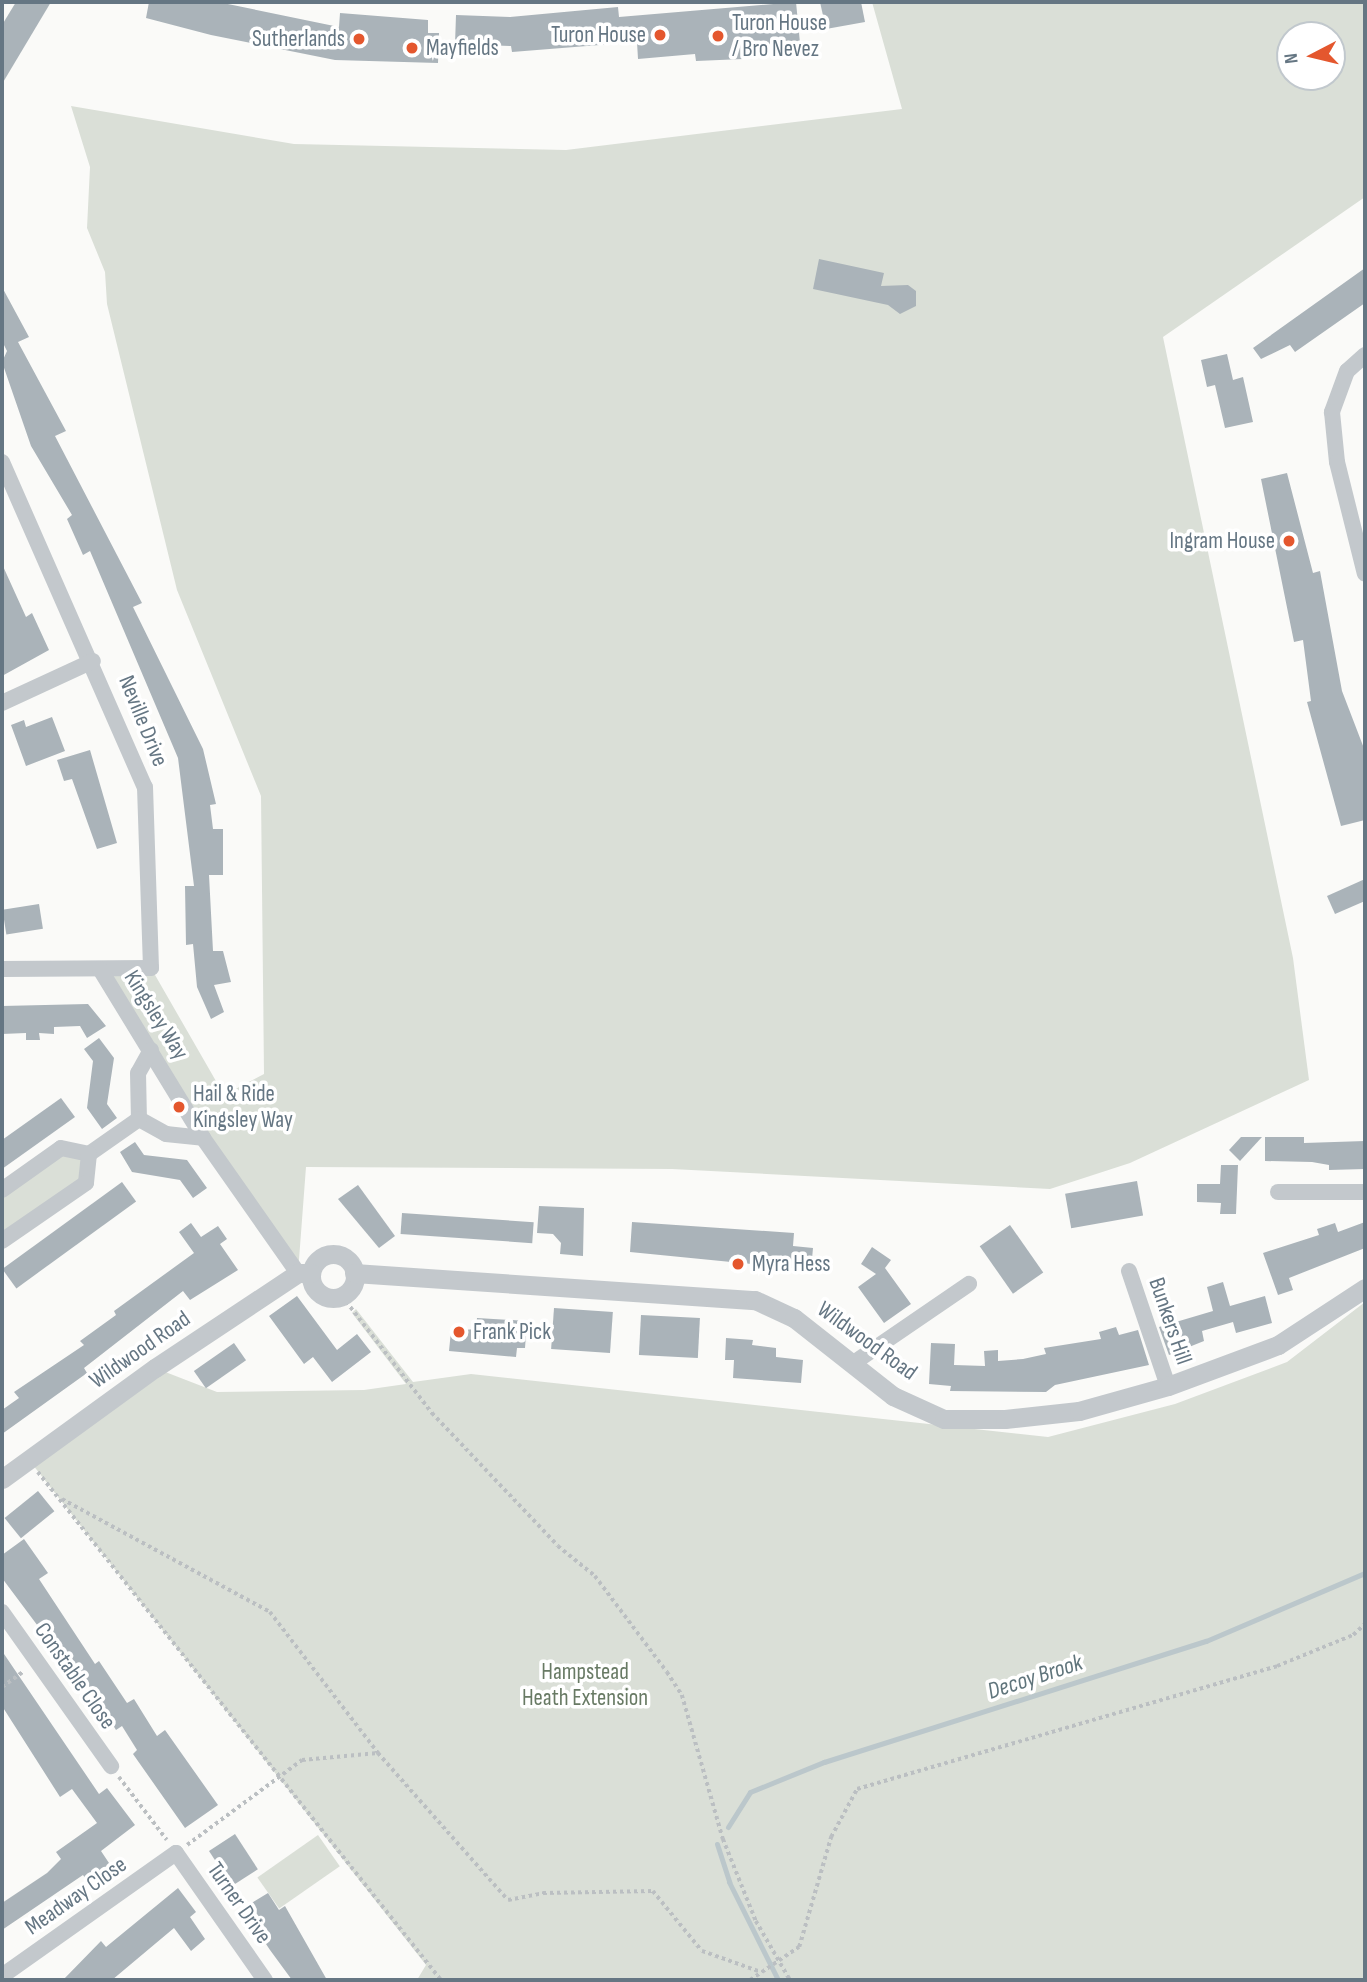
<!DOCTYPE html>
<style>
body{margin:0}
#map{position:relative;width:1367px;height:1982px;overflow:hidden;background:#fafaf8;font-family:"Sofia Sans Condensed",sans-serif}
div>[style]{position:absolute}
.green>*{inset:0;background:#dadfd7;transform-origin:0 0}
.stream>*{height:5px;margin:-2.5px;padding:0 2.5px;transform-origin:2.5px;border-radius:2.5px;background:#bbc7cb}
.building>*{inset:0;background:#aab3b9;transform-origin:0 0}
.path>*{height:3.5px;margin-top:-1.75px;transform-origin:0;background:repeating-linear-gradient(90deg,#bbbfc2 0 3.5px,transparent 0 7px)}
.minor>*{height:16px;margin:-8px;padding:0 8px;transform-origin:8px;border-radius:8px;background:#c3c8cc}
.tertiary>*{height:19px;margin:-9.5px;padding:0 9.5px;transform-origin:9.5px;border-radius:9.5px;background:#c3c8cc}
.tertiary>.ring{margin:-9.5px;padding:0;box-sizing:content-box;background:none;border:19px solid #c3c8cc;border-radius:50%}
.dots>*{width:19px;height:19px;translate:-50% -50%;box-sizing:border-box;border:4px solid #fff;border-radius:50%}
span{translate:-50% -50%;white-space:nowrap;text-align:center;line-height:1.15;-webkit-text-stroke:7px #fff;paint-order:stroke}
.poi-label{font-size:23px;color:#657683}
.left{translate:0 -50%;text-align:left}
.right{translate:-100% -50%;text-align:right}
.street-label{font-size:23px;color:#657683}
.park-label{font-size:23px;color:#687a64}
.water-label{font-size:24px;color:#60757c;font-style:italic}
.frame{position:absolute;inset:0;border:4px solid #657683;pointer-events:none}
.north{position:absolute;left:1276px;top:21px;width:70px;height:70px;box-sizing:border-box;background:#fff;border:2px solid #c1c8cd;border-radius:50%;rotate:263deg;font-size:19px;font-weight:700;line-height:28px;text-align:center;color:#657683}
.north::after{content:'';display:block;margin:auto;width:24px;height:32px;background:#e4572e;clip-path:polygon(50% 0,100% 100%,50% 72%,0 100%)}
</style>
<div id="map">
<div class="green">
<i style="clip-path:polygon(evenodd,872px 2px,1365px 2px,1365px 197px,1163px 337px,1293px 958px,1309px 1080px,1130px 1163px,1050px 1189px,672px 1169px,306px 1167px,298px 1273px,100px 969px,151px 968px,224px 1095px,264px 1074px,261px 796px,177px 590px,107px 304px,105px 272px,87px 228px,90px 167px,71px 106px,294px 144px,566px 150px,902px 109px,872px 2px,1290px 35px,1332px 35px,1332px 77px,1290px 77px,1290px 35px)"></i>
<i style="clip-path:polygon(63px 1155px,80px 1157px,84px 1176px,2px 1234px,2px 1198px)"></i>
<i style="clip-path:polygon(1365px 1302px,1365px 1980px,417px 1980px,426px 1965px,29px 1460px,155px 1368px,217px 1392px,364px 1390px,406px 1384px,352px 1313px,356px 1309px,413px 1382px,471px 1374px,1048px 1437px,1175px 1404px,1287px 1362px)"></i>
<i style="left:318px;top:1835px;width:38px;height:74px;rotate:55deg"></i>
</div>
<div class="stream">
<i style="left:728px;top:1827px;width:41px;rotate:-57.8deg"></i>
<i style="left:750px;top:1792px;width:80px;rotate:-22.1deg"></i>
<i style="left:824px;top:1762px;width:401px;rotate:-17.6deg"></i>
<i style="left:1206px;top:1641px;width:173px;rotate:-23.2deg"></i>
<i style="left:717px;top:1844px;width:40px;rotate:72deg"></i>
<i style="left:729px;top:1882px;width:110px;rotate:63.4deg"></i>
</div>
<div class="building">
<i style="clip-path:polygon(16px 2px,51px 2px,2px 84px,2px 25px)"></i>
<i style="clip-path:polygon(149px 2px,218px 2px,339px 27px,340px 13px,428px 20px,428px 33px,439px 33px,438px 63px,335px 60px,211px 35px,146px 18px)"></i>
<i style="clip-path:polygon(796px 2px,800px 43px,743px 49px,743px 59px,696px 61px,695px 54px,638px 59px,637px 42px,512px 52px,511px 46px,455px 44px,456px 15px,510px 17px,618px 7px,619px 17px)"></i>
<i style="clip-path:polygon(820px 2px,861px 2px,865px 22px,826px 29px)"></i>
<i style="clip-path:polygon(819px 259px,884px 273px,881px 286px,908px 285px,916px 291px,916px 306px,900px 314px,888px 305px,813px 289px)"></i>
<i style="clip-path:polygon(1365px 268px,1365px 303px,1295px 352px,1290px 345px,1261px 359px,1253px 348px)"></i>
<i style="clip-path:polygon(2px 287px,29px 337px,18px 342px,66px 431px,55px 436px,142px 603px,133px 607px,203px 749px,216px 804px,210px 805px,213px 829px,223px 829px,223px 875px,209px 875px,213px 951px,223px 951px,231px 982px,214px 985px,224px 1012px,211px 1019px,197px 987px,193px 944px,186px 945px,185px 886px,194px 886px,178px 758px,90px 551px,83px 555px,67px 519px,72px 515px,31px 446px,2px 362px,7px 351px,2px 341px)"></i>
<i style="clip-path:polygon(1227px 354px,1233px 380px,1243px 377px,1253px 422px,1225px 428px,1215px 385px,1207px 387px,1201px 360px)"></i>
<i style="clip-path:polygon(1287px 473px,1313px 573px,1320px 571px,1342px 691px,1365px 751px,1365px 820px,1341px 826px,1307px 702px,1311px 701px,1303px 640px,1294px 642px,1261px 479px)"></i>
<i style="clip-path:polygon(2px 564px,26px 617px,32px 613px,49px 650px,2px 676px)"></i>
<i style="clip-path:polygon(52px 717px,65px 751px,26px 766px,11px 725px,24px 720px,26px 727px)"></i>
<i style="clip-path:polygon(90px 750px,117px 843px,97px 849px,72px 779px,64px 781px,57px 760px)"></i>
<i style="clip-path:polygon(1365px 879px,1365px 901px,1335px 914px,1327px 896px)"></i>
<i style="left:39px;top:904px;width:25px;height:37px;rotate:81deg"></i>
<i style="clip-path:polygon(88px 1004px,106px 1026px,87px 1038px,80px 1026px,54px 1027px,54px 1034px,39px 1033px,40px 1040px,26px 1040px,26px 1033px,2px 1034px,2px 1006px)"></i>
<i style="clip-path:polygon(99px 1038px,114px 1058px,107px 1104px,117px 1118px,102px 1129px,87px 1108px,93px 1061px,84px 1049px)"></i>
<i style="clip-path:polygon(61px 1098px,75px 1117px,2px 1169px,2px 1140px)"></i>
<i style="clip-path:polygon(1241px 1137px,1262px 1137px,1240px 1161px,1229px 1150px)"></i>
<i style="clip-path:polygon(1265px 1137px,1304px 1137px,1304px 1143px,1365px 1141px,1365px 1169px,1329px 1170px,1329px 1165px,1312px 1162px,1265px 1161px)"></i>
<i style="clip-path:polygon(135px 1142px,144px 1155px,187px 1160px,207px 1188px,193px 1198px,180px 1180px,132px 1172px,120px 1152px)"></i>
<i style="clip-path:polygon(1221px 1165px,1238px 1165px,1236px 1214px,1220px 1214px,1221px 1203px,1197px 1202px,1197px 1184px,1220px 1184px)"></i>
<i style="left:1137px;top:1181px;width:35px;height:73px;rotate:80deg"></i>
<i style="left:122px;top:1182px;width:24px;height:148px;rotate:54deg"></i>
<i style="clip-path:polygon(358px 1185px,395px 1236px,379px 1248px,338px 1199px)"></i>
<i style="clip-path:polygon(539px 1206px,584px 1208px,583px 1256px,560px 1254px,561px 1243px,553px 1234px,537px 1233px)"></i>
<i style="left:402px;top:1213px;width:132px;height:21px;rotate:4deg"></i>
<i style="clip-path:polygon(632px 1222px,794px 1233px,793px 1246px,813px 1248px,811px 1270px,630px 1252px)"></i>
<i style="clip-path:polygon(1365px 1222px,1365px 1248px,1289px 1278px,1293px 1290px,1278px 1295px,1263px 1253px,1319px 1235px,1317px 1229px,1335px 1223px,1338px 1232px)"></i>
<i style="clip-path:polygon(191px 1223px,201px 1237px,218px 1226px,227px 1239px,220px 1244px,238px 1270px,190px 1300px,183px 1291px,84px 1368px,87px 1373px,2px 1434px,2px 1410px,19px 1398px,14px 1392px,84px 1345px,80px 1341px,116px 1315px,114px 1311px,194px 1253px,179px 1232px)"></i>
<i style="left:1010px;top:1225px;width:58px;height:37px;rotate:55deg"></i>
<i style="clip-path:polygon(872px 1247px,891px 1260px,885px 1268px,911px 1304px,884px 1323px,858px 1287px,876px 1274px,861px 1264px)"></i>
<i style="clip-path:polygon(1223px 1282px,1230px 1306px,1265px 1296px,1272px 1323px,1236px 1333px,1233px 1322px,1202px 1331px,1204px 1341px,1169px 1355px,1159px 1327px,1213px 1311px,1207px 1287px)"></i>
<i style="clip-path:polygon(297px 1296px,337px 1350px,357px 1334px,371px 1352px,332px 1382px,313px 1357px,304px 1364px,269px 1316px)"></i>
<i style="left:554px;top:1308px;width:59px;height:41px;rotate:4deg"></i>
<i style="left:641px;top:1315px;width:59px;height:40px;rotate:3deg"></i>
<i style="clip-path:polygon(477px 1318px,527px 1321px,525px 1348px,517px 1348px,516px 1357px,449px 1351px,451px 1331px,476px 1329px)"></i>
<i style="clip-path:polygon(1116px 1327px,1119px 1335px,1138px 1330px,1149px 1365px,1055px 1385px,1046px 1392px,950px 1391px,951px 1386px,929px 1384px,931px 1343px,955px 1344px,954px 1365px,985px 1366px,984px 1351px,998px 1350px,998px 1361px,1023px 1359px,1046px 1354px,1044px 1348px,1101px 1339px,1099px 1332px)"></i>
<i style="clip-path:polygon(726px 1338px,753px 1340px,752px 1345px,776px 1348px,776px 1357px,803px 1360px,801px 1383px,733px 1378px,734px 1360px,725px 1360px)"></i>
<i style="left:234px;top:1343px;width:21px;height:49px;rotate:55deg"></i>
<i style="left:38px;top:1491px;width:26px;height:43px;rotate:51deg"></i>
<i style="clip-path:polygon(24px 1539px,48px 1573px,39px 1579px,95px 1664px,99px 1661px,127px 1703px,134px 1699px,157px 1736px,165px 1730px,218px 1805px,185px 1828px,133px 1754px,137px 1750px,122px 1726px,116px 1730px,76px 1665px,70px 1669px,2px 1578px,2px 1555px)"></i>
<i style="clip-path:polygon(2px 1651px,99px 1794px,107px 1788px,135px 1825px,101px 1851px,111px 1866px,88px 1882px,83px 1875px,2px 1930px,2px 1903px,47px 1873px,61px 1859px,56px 1852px,97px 1823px,72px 1789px,60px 1797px,2px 1706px)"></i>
<i style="left:235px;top:1834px;width:42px;height:31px;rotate:57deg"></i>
<i style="clip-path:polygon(178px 1888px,196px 1912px,190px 1917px,205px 1939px,191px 1951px,174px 1928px,112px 1980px,63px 1980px,101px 1941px,106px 1947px)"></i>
<i style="clip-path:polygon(268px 1893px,279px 1910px,285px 1906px,327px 1980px,292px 1980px,270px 1950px,254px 1926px,262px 1921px,250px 1904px)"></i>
</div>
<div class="path">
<i style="left:342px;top:1296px;width:148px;rotate:52.4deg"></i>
<i style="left:432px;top:1413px;width:183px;rotate:46.5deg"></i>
<i style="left:558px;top:1546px;width:48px;rotate:39deg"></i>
<i style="left:595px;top:1576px;width:120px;rotate:53.1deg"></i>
<i style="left:667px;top:1672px;width:27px;rotate:57deg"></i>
<i style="left:682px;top:1695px;width:150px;rotate:74.1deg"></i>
<i style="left:723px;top:1839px;width:88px;rotate:68.1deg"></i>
<i style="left:756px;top:1921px;width:68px;rotate:60deg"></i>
<i style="left:38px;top:1472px;width:648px;rotate:51.57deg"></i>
<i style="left:62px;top:1499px;width:237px;rotate:28.5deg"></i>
<i style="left:270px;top:1612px;width:178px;rotate:52.5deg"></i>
<i style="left:2px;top:1687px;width:27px;rotate:-36deg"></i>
<i style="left:119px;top:1777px;width:79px;rotate:52.7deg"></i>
<i style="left:187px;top:1845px;width:143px;rotate:-36.5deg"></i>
<i style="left:302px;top:1760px;width:76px;rotate:-5.3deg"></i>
<i style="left:378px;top:1753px;width:196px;rotate:48.5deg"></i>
<i style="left:508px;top:1900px;width:36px;rotate:-11deg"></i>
<i style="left:543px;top:1893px;width:110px;rotate:-1deg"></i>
<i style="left:653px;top:1891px;width:77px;rotate:50.8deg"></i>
<i style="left:702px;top:1951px;width:63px;rotate:19.6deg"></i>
<i style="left:750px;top:1980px;width:59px;rotate:-34deg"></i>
<i style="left:799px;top:1947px;width:115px;rotate:-73.8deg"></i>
<i style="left:831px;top:1837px;width:55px;rotate:-61.6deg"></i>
<i style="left:857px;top:1789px;width:438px;rotate:-16.3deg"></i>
<i style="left:1277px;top:1666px;width:82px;rotate:-22.2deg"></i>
<i style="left:1353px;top:1635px;width:16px;rotate:-43deg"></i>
</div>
<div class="minor">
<i style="left:1365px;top:355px;width:24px;rotate:138deg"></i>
<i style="left:1347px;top:371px;width:44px;rotate:110.1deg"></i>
<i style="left:1332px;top:412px;width:50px;rotate:84.3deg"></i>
<i style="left:1337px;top:462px;width:115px;rotate:76deg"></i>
<i style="left:2px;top:462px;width:355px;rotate:66.3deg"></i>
<i style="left:145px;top:787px;width:181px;rotate:88.1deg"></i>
<i style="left:151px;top:968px;width:149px;rotate:179.6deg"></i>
<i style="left:2px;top:703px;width:100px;rotate:-24.8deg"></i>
<i style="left:100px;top:969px;width:198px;rotate:58.6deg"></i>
<i style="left:203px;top:1138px;width:165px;rotate:54.9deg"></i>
<i style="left:151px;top:1050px;width:26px;rotate:119deg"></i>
<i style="left:138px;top:1073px;width:46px;rotate:88.8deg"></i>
<i style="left:139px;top:1119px;width:31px;rotate:29deg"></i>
<i style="left:166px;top:1134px;width:37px;rotate:6deg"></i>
<i style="left:89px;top:1154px;width:61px;rotate:-35deg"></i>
<i style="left:2px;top:1190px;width:72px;rotate:-35.4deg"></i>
<i style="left:61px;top:1148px;width:29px;rotate:12deg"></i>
<i style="left:89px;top:1154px;width:29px;rotate:96deg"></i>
<i style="left:86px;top:1183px;width:102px;rotate:145.4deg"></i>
<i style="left:1278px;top:1192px;width:87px"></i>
<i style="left:1129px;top:1271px;width:121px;rotate:71.3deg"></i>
<i style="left:852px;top:1364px;width:142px;rotate:-34.4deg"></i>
<i style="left:2px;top:1612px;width:189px;rotate:54.7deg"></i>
<i style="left:2px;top:1976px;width:213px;rotate:-35.3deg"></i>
<i style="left:176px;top:1853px;width:155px;rotate:55deg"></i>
</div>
<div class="tertiary">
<i class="ring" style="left:311px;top:1254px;width:25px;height:25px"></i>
<i style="left:354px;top:1273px;width:402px;rotate:3.9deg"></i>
<i style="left:755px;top:1300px;width:43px;rotate:24.8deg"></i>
<i style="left:794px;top:1318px;width:126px;rotate:38.2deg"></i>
<i style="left:893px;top:1396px;width:56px;rotate:24.3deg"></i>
<i style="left:944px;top:1419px;width:61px"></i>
<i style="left:1005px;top:1419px;width:74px;rotate:-6.2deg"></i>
<i style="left:1079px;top:1411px;width:92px;rotate:-15.7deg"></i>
<i style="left:1168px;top:1386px;width:117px;rotate:-20.4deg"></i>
<i style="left:1278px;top:1345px;width:104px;rotate:-33.2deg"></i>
<i style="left:2px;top:1479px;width:189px;rotate:-36deg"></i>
<i style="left:155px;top:1368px;width:172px;rotate:-33.6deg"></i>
<i style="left:298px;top:1273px;width:13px"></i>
</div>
<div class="dots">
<i style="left:660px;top:35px;background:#e4572e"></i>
<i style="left:718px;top:36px;background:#e4572e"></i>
<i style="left:359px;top:39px;background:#e4572e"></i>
<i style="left:412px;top:48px;background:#e4572e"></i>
<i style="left:1289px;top:541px;background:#e4572e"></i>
<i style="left:179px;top:1107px;background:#e4572e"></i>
<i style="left:738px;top:1264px;background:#e4572e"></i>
<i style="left:459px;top:1332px;background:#e4572e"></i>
</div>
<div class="poi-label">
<span class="left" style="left:732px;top:36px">Turon House<br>/ Bro Nevez</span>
<span class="right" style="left:646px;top:35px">Turon House</span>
<span class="right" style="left:345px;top:39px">Sutherlands</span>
<span class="left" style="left:426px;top:48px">Mayfields</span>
<span class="right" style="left:1275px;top:541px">Ingram House</span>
<span class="left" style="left:193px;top:1107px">Hail &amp; Ride<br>Kingsley Way</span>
<span class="left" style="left:752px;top:1264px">Myra Hess</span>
<span class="left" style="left:473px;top:1332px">Frank Pick</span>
</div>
<div class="street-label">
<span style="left:143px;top:721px;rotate:68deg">Neville Drive</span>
<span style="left:156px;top:1015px;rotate:58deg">Kingsley Way</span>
<span style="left:1170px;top:1321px;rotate:71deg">Bunkers Hill</span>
<span style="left:867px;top:1341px;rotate:36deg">Wildwood Road</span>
<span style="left:140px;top:1350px;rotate:-35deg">Wildwood Road</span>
<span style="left:75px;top:1676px;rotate:55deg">Constable Close</span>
<span style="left:76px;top:1896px;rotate:-35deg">Meadway Close</span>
<span style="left:239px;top:1903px;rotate:55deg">Turner Drive</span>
</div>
<div class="park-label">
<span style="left:585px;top:1685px">Hampstead<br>Heath Extension</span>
</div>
<div class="water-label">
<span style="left:1035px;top:1677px;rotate:-18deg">Decoy Brook</span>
</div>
<div class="frame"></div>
<div class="north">N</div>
</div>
